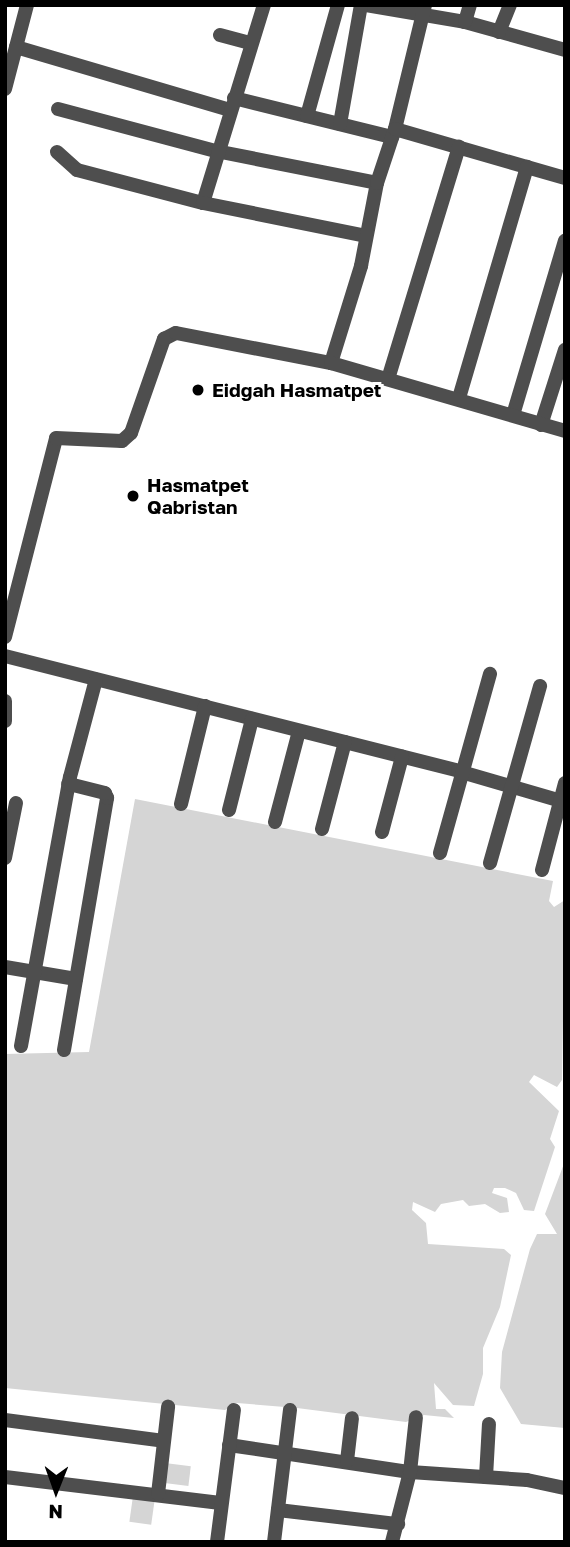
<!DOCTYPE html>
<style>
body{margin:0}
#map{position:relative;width:570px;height:1547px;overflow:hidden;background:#fff;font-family:"Golos Text",sans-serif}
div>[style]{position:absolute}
.green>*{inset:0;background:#d5d5d5;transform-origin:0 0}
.street>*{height:14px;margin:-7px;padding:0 7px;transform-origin:7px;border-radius:7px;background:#4e4e4e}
.dots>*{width:19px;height:19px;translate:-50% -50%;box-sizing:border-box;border:4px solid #fff;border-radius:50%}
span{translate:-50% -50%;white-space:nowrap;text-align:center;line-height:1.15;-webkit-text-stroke:6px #fff;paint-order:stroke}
.poi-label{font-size:19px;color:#000;font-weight:700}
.left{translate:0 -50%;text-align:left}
.frame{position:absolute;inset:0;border:7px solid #000;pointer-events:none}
.north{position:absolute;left:21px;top:1456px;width:70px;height:70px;-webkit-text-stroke:5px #fff;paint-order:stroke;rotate:181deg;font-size:19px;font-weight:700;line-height:28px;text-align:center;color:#000}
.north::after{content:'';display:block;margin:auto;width:24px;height:32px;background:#000;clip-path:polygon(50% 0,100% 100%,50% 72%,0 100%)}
</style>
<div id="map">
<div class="green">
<i style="clip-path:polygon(135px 799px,553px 881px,549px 901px,554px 907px,565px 900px,562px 1080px,557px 1087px,534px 1075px,529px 1082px,559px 1111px,550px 1139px,555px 1147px,534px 1211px,524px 1210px,516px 1193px,505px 1188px,494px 1188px,492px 1193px,507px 1198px,509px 1212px,500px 1213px,485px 1204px,469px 1206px,463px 1200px,441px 1204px,435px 1212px,413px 1202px,412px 1210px,426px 1223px,428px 1244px,504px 1249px,511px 1255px,500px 1307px,483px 1348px,483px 1374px,474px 1406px,453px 1405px,434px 1383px,436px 1409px,445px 1409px,454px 1418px,424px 1415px,406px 1422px,297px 1408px,237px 1403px,225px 1410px,5px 1388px,5px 1054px,89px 1052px)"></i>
<i style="clip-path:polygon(565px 1161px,565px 1428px,521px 1424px,500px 1388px,502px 1352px,530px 1249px,537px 1234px,557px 1234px,545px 1214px)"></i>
<i style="left:165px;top:1463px;width:26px;height:20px;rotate:7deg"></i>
<i style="left:133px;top:1496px;width:22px;height:26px;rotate:8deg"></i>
</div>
<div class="street">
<i style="left:366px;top:5px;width:100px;rotate:9.7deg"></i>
<i style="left:465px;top:22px;width:104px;rotate:15.6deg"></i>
<i style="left:465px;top:22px;width:18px;rotate:-74deg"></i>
<i style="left:499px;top:32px;width:29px;rotate:-68deg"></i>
<i style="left:220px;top:35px;width:31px;rotate:15deg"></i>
<i style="left:16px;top:47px;width:223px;rotate:16.4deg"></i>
<i style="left:5px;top:89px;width:87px;rotate:-75.3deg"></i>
<i style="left:234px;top:98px;width:163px;rotate:13.9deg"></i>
<i style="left:58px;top:109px;width:163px;rotate:14.9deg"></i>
<i style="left:216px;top:151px;width:164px;rotate:11.2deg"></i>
<i style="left:307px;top:116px;width:115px;rotate:-74.4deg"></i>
<i style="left:340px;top:124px;width:121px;rotate:-80deg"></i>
<i style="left:395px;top:129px;width:128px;rotate:-76.4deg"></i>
<i style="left:57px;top:152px;width:27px;rotate:42deg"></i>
<i style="left:77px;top:170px;width:130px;rotate:14.7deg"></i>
<i style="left:203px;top:203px;width:207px;rotate:-72.9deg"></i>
<i style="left:203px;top:203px;width:166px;rotate:11.4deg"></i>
<i style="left:331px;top:363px;width:102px;rotate:-72.8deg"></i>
<i style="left:361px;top:266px;width:85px;rotate:-79.1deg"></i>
<i style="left:377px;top:183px;width:57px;rotate:-71.6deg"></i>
<i style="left:395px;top:129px;width:177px;rotate:16.1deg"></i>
<i style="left:388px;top:379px;width:243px;rotate:-73deg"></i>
<i style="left:459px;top:398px;width:241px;rotate:-73.6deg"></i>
<i style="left:513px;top:415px;width:182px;rotate:-73.4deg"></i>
<i style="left:541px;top:425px;width:79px;rotate:-72.3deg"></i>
<i style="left:5px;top:637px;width:205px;rotate:-75.6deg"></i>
<i style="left:56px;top:438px;width:66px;rotate:2.6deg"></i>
<i style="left:122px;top:441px;width:12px;rotate:-42deg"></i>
<i style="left:131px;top:433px;width:100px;rotate:-70.7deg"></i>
<i style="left:164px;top:339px;width:13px;rotate:-27deg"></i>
<i style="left:176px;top:333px;width:158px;rotate:11deg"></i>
<i style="left:331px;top:363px;width:244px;rotate:16.2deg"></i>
<i style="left:5px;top:656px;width:467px;rotate:14.2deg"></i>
<i style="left:458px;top:771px;width:111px;rotate:16.2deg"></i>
<i style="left:5px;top:701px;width:20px;rotate:90deg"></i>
<i style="left:181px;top:804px;width:101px;rotate:-76.2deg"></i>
<i style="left:229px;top:810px;width:94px;rotate:-75.8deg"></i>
<i style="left:275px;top:822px;width:94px;rotate:-75.2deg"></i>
<i style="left:322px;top:829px;width:90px;rotate:-75.2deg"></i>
<i style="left:382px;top:832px;width:78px;rotate:-75.1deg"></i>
<i style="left:440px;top:853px;width:186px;rotate:-74.4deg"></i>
<i style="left:5px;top:858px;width:56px;rotate:-78.7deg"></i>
<i style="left:490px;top:863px;width:184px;rotate:-74.2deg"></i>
<i style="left:542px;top:870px;width:90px;rotate:-75.2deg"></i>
<i style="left:5px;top:967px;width:72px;rotate:9.6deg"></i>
<i style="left:21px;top:1046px;width:273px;rotate:-79.7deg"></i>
<i style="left:70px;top:777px;width:101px;rotate:-75.1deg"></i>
<i style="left:64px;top:1050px;width:256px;rotate:-80.3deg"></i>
<i style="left:107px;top:798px;width:5px;rotate:-112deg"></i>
<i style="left:105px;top:793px;width:38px;rotate:-166deg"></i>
<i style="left:5px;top:1420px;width:160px;rotate:7.5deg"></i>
<i style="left:229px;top:1445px;width:183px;rotate:8.5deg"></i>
<i style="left:410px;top:1472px;width:117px;rotate:3.9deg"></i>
<i style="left:527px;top:1480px;width:39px;rotate:12deg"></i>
<i style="left:347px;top:1461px;width:43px;rotate:-83.4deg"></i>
<i style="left:5px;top:1477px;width:217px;rotate:6.9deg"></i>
<i style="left:486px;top:1477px;width:53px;rotate:-86.8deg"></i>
<i style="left:158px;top:1494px;width:88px;rotate:-83.4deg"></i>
<i style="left:278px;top:1510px;width:121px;rotate:6.7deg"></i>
<i style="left:217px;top:1542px;width:133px;rotate:-82.7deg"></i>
<i style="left:274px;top:1542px;width:133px;rotate:-83.1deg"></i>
<i style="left:392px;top:1542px;width:72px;rotate:-75.6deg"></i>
<i style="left:410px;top:1472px;width:55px;rotate:-83.8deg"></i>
</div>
<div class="dots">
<i style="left:198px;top:390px;background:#000"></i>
<i style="left:133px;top:496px;background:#000"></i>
</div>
<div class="poi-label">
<span class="left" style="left:212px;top:390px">Eidgah Hasmatpet</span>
<span class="left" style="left:147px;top:496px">Hasmatpet<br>Qabristan</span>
</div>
<div class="frame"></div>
<div class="north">N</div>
</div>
